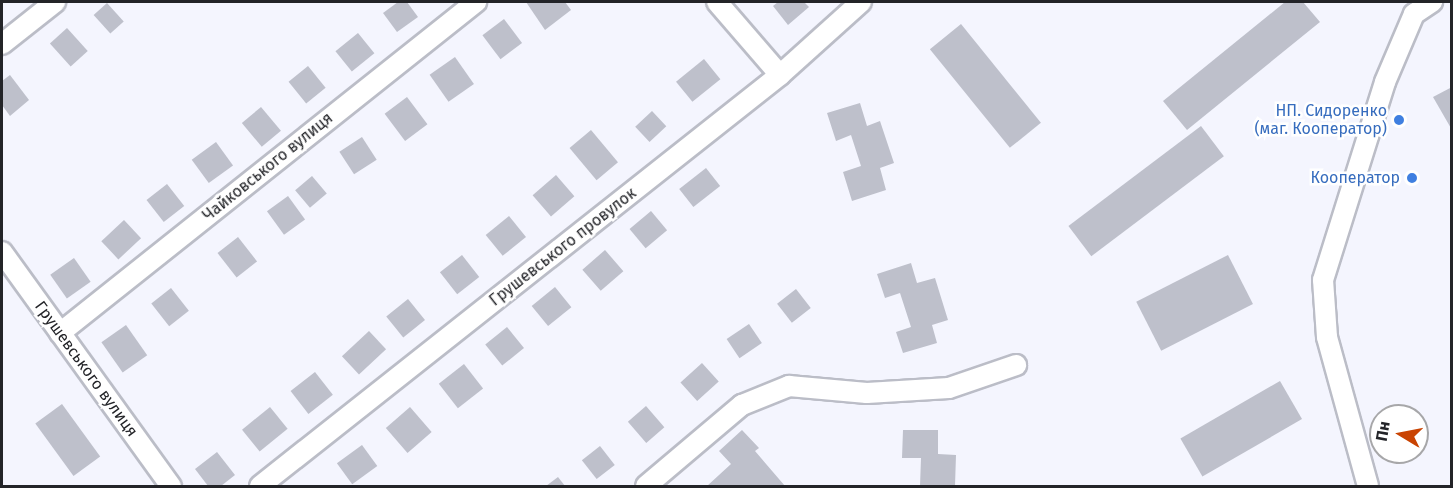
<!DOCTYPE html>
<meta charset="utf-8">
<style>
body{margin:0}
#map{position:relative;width:1453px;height:488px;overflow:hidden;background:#f4f5fe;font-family:"Fira Sans",sans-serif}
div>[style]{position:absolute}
.building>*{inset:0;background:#bec0cb;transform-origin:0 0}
.roads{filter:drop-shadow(2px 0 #bbbdc7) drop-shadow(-2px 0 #bbbdc7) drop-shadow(0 2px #bbbdc7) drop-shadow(0 -2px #bbbdc7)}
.street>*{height:20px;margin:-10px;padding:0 10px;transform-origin:10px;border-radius:10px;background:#fff}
.dots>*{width:16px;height:16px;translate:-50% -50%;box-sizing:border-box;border:3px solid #fff;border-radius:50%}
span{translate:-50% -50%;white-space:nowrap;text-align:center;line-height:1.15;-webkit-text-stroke:5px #fff;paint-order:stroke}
.shop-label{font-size:16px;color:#366cbe}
.right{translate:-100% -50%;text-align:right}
.street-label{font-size:16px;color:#232428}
.frame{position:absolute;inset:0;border:3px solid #232428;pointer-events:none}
.north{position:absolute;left:1369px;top:404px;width:60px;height:60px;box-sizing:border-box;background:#fff;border:2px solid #a7a7a9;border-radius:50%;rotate:280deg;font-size:16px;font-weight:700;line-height:24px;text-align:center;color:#232428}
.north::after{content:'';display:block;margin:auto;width:21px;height:27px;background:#c94302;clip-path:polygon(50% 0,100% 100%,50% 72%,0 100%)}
</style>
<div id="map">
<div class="building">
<i style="clip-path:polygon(398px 2px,407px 2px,418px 17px,397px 32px,383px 13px)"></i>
<i style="clip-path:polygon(526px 2px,565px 2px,571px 10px,545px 30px)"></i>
<i style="clip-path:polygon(778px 2px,804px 2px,809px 7px,788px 25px,773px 6px)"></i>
<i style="clip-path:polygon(1285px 2px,1303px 2px,1320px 22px,1187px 130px,1163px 101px)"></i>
<i style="left:107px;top:3px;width:25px;height:18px;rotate:48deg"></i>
<i style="left:504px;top:19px;width:30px;height:27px;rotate:53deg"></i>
<i style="left:961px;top:24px;width:127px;height:40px;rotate:51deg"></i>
<i style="left:67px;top:28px;width:31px;height:23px;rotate:48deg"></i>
<i style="left:358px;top:33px;width:26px;height:29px;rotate:51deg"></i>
<i style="left:455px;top:57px;width:33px;height:31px;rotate:55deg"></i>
<i style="left:704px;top:59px;width:26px;height:36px;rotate:51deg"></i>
<i style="left:308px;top:66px;width:28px;height:25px;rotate:51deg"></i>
<i style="clip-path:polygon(10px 75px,29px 100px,10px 116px,2px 105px,2px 81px)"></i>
<i style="clip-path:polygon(1452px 87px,1452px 130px,1433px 97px)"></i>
<i style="left:407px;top:97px;width:34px;height:28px;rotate:53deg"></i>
<i style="clip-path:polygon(860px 103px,867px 126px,880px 121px,894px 163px,880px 168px,886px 190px,852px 201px,843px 172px,861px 166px,851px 135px,836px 141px,827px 113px)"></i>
<i style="left:261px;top:107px;width:31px;height:25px;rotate:50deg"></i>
<i style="left:652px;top:111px;width:21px;height:23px;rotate:47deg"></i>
<i style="left:1201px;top:126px;width:38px;height:166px;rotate:53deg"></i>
<i style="left:591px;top:130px;width:42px;height:28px;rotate:50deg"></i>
<i style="left:362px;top:137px;width:27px;height:27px;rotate:57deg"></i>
<i style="left:216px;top:142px;width:29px;height:30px;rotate:54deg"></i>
<i style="left:706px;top:168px;width:23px;height:34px;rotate:52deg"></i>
<i style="left:556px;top:175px;width:28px;height:31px;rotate:49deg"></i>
<i style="left:312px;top:176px;width:23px;height:22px;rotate:50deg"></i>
<i style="left:167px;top:184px;width:28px;height:26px;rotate:52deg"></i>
<i style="left:288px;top:196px;width:29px;height:26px;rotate:54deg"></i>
<i style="left:651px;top:211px;width:25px;height:28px;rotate:50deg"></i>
<i style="left:509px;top:216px;width:27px;height:30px;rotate:51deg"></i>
<i style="left:124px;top:220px;width:25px;height:31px;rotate:47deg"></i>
<i style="left:238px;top:237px;width:31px;height:26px;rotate:52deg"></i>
<i style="left:605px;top:250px;width:28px;height:30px;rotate:49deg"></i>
<i style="left:462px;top:255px;width:28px;height:28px;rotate:52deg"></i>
<i style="left:1228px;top:255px;width:55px;height:103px;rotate:63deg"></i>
<i style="left:74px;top:258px;width:29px;height:29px;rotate:55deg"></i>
<i style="clip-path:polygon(911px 263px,917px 283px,935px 278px,948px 320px,932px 325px,937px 343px,903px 353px,896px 332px,911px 327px,900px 293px,885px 298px,877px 274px)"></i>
<i style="left:555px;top:287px;width:26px;height:30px;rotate:51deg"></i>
<i style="left:171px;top:288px;width:29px;height:25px;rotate:52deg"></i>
<i style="left:796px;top:289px;width:24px;height:24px;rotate:52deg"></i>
<i style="left:408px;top:299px;width:27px;height:28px;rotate:51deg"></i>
<i style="left:749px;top:324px;width:23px;height:27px;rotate:56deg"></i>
<i style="left:126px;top:325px;width:37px;height:30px;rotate:55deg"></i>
<i style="left:507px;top:327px;width:27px;height:28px;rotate:51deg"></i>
<i style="left:369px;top:331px;width:25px;height:37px;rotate:47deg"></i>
<i style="left:702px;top:363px;width:25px;height:29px;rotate:48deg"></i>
<i style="left:464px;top:364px;width:31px;height:32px;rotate:52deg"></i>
<i style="left:315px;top:372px;width:29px;height:31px;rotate:52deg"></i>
<i style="left:1280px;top:381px;width:44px;height:115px;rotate:60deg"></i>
<i style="left:62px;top:404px;width:65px;height:33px;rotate:54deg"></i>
<i style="left:646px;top:406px;width:28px;height:24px;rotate:49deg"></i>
<i style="left:270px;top:407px;width:28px;height:36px;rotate:51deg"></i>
<i style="left:410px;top:407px;width:33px;height:32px;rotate:49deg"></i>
<i style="clip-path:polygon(742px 430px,759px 448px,755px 451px,785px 486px,707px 486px,731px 464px,719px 451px)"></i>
<i style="clip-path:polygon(903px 430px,938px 430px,938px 454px,956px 455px,955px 486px,920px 486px,921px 458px,902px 458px)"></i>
<i style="left:362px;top:445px;width:26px;height:31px;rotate:54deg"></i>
<i style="left:600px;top:446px;width:24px;height:23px;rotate:52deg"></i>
<i style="clip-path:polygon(217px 452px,235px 475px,221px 486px,208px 486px,195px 469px)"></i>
<i style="clip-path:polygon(558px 477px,565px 486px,546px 486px)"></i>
</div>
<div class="roads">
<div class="street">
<i style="left:717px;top:2px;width:96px;rotate:49.2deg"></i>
<i style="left:2px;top:44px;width:68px;rotate:-38.4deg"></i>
<i style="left:2px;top:252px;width:289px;rotate:54.2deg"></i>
<i style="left:60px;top:333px;width:532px;rotate:-38.51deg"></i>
<i style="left:260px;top:486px;width:663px;rotate:-38.32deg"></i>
<i style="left:780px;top:75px;width:109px;rotate:-42deg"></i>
<i style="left:646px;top:486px;width:126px;rotate:-40.2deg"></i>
<i style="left:742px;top:405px;width:51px;rotate:-22deg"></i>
<i style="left:789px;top:386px;width:78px;rotate:5.1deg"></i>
<i style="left:867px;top:393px;width:82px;rotate:-3.5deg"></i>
<i style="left:949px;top:388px;width:71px;rotate:-18.9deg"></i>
<i style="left:1368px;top:486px;width:155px;rotate:-105.4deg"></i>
<i style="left:1327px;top:337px;width:57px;rotate:-94deg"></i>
<i style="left:1323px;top:280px;width:207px;rotate:-72.6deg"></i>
<i style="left:1385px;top:82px;width:74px;rotate:-66.9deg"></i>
<i style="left:1414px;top:14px;width:22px;rotate:-34deg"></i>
</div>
</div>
<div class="dots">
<i style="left:1399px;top:120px;background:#3f7fe0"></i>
<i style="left:1412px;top:178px;background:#3f7fe0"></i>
</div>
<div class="shop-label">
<span class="right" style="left:1387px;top:120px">НП. Сидоренко<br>(маг. Кооператор)</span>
<span class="right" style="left:1400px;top:178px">Кооператор</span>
</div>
<div class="street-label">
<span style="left:268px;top:167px;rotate:-39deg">Чайковського вулиця</span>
<span style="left:563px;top:247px;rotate:-38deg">Грушевського провулок</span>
<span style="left:86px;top:369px;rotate:54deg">Грушевського вулиця</span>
</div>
<div class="frame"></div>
<div class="north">Пн</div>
</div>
